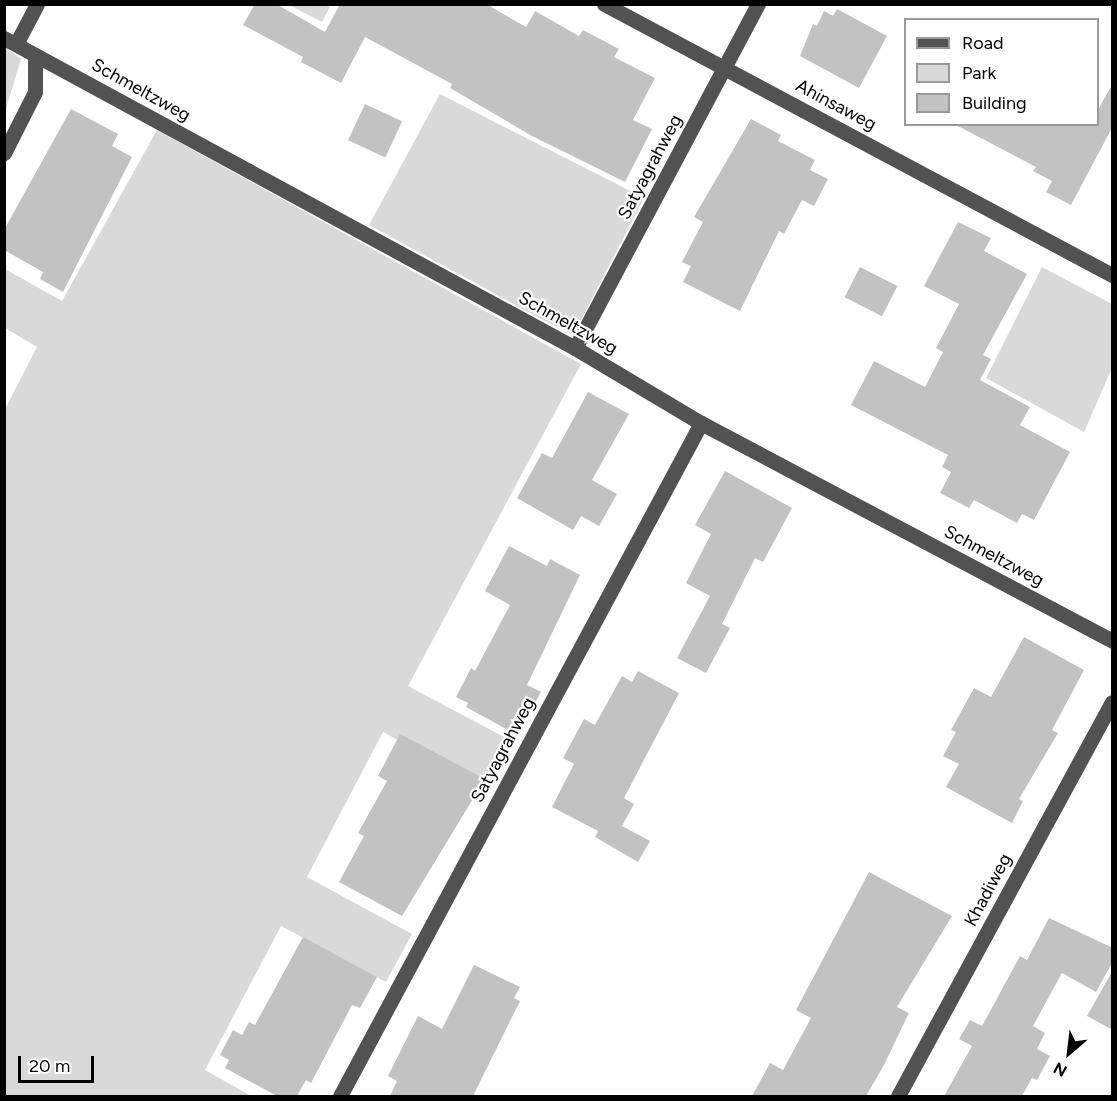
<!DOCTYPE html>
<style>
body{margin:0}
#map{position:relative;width:1117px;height:1101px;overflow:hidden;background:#fff;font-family:Figtree,sans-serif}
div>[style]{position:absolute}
.green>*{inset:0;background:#d9d9d9}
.building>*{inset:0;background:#c2c2c2;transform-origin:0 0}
.minor>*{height:15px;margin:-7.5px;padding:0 7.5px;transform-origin:7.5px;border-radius:7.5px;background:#525252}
span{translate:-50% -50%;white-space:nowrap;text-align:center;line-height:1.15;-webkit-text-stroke:4.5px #fff;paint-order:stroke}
.street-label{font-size:18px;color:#000}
.frame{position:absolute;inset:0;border:6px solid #000;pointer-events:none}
.legend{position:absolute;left:904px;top:18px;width:195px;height:108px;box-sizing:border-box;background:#fff;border:2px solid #999;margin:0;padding:8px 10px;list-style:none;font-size:18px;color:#000}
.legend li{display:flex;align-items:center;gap:12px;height:30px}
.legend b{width:30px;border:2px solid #999}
.north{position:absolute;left:1039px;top:1023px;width:60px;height:60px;-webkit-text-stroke:4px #fff;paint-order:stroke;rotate:208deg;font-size:16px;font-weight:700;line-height:24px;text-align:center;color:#000}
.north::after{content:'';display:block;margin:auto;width:21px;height:27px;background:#000;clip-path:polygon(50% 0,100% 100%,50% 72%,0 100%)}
.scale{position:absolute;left:18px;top:1056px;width:76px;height:27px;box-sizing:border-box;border:3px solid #000;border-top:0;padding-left:8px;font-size:18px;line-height:21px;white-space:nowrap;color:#000;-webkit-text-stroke:4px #fff;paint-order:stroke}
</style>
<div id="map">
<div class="green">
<i style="clip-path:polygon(289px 5px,331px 4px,331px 5px,322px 22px)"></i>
<i style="clip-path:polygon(5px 47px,21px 59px,5px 112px)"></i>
<i style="clip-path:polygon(440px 94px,644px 198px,581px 320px,573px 325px,554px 326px,369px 225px)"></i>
<i style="clip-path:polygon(157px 130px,581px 364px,408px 686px,506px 738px,481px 785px,383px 732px,307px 877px,412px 934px,386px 982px,281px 926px,205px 1070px,251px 1096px,5px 1096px,4px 411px,37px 347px,5px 328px,5px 269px,62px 301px)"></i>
<i style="clip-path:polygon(1042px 267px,1112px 304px,1112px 368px,1084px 432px,986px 378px)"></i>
</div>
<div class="building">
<i style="clip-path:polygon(255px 4px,276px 4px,325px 32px,340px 4px,486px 4px,526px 27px,535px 11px,579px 36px,583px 30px,619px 49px,614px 57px,655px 78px,633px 120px,652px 129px,625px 182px,532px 136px,450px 88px,452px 84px,365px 37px,341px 83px,301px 62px,303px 57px,243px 25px)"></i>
<i style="clip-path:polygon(837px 9px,887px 36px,859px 88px,800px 56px,813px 24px,817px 26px,824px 11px,833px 16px)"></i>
<i style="clip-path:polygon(1113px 83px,1113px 126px,1071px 205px,1046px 192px,1052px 181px,1033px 171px,1036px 167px,954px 124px,1098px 124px,1098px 110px)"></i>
<i style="left:365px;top:104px;width:41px;height:40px;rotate:25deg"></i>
<i style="clip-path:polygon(71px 109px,118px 134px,112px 146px,132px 157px,63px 292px,40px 279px,43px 272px,4px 250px,4px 230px)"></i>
<i style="clip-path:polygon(751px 119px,781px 135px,778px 141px,815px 160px,810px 170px,828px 179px,814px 206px,802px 200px,784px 234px,779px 231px,740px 311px,683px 282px,691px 266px,682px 262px,703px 222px,694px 217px)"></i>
<i style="clip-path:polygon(958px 222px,991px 238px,984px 251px,1027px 274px,983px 355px,991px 359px,980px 380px,1030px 407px,1020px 425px,1070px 452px,1034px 520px,1022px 514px,1017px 523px,974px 500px,969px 508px,940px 493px,951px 472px,942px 467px,948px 455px,851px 405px,874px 361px,925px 387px,943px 352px,936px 348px,959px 304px,924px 286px)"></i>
<i style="left:860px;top:267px;width:42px;height:34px;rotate:27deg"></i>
<i style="clip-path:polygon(588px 392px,629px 414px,592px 480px,617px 494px,599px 526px,581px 516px,573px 530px,517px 498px,542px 453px,552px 458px)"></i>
<i style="clip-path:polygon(725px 471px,792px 508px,763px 562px,755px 558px,722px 624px,730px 628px,706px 673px,677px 658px,710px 596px,686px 583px,711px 534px,695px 525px)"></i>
<i style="clip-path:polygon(509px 546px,547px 566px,550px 559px,580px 575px,527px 685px,541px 692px,532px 709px,524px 705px,510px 731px,466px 707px,468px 703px,456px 697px,471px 668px,475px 671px,510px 605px,485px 591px)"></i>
<i style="clip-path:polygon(1024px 637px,1084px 670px,1052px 730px,1058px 733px,1019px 799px,1023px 801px,1012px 823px,946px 787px,959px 764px,943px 756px,956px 732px,951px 730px,974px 688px,991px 697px)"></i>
<i style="clip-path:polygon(638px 671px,679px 693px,624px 798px,634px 804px,622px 826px,650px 841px,638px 862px,595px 837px,598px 831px,552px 807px,574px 764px,563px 758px,584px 719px,595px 725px,622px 676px,632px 682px)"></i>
<i style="clip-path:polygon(400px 734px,485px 779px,402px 916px,339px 882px,364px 836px,358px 833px,387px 781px,378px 776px)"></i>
<i style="clip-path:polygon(869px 872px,952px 916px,897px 1007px,909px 1013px,884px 1065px,866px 1096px,752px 1096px,770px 1063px,783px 1070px,811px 1018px,796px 1010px)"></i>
<i style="clip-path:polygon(1049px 918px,1113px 948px,1113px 961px,1096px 992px,1062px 973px,1033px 1026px,1045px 1033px,1037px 1049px,1050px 1056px,1037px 1080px,1032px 1078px,1022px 1096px,944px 1096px,972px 1046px,959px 1039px,970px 1020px,982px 1026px,1020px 956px,1027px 960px)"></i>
<i style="clip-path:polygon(303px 937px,377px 977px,360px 1008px,352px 1005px,311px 1083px,306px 1080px,297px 1096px,277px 1096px,225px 1068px,229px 1060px,220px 1055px,233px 1030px,242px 1035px,249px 1022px,255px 1025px)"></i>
<i style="clip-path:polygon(474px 965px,520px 987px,514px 998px,520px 1001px,473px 1096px,390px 1096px,397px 1081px,388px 1076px,418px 1016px,442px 1029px)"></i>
<i style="clip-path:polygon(1113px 970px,1113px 1030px,1087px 1016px)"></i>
</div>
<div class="minor">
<i style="left:604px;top:4px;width:576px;rotate:28.08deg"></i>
<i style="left:4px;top:38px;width:650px;rotate:28.5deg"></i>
<i style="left:575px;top:348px;width:147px;rotate:30.8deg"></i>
<i style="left:701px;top:423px;width:465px;rotate:27.9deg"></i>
<i style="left:16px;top:44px;width:45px;rotate:-62.3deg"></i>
<i style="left:4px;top:153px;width:68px;rotate:-63.1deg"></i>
<i style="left:35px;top:92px;width:37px;rotate:-90deg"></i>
<i style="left:575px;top:348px;width:390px;rotate:-62deg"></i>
<i style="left:340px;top:1096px;width:764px;rotate:-61.79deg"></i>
<i style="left:898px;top:1096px;width:448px;rotate:-61.5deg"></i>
</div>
<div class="street-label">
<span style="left:141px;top:90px;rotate:29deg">Schmeltzweg</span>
<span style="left:836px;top:105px;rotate:28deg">Ahinsaweg</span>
<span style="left:650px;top:167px;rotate:-62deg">Satyagrahweg</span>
<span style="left:568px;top:323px;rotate:29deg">Schmeltzweg</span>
<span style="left:994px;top:556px;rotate:28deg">Schmeltzweg</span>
<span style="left:503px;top:750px;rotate:-62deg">Satyagrahweg</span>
<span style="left:988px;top:890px;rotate:-62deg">Khadiweg</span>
</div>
<div class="frame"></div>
<ul class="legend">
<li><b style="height:8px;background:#525252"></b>Road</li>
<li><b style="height:16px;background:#d9d9d9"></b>Park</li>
<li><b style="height:16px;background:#c2c2c2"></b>Building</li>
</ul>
<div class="north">N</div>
<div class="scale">20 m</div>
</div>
